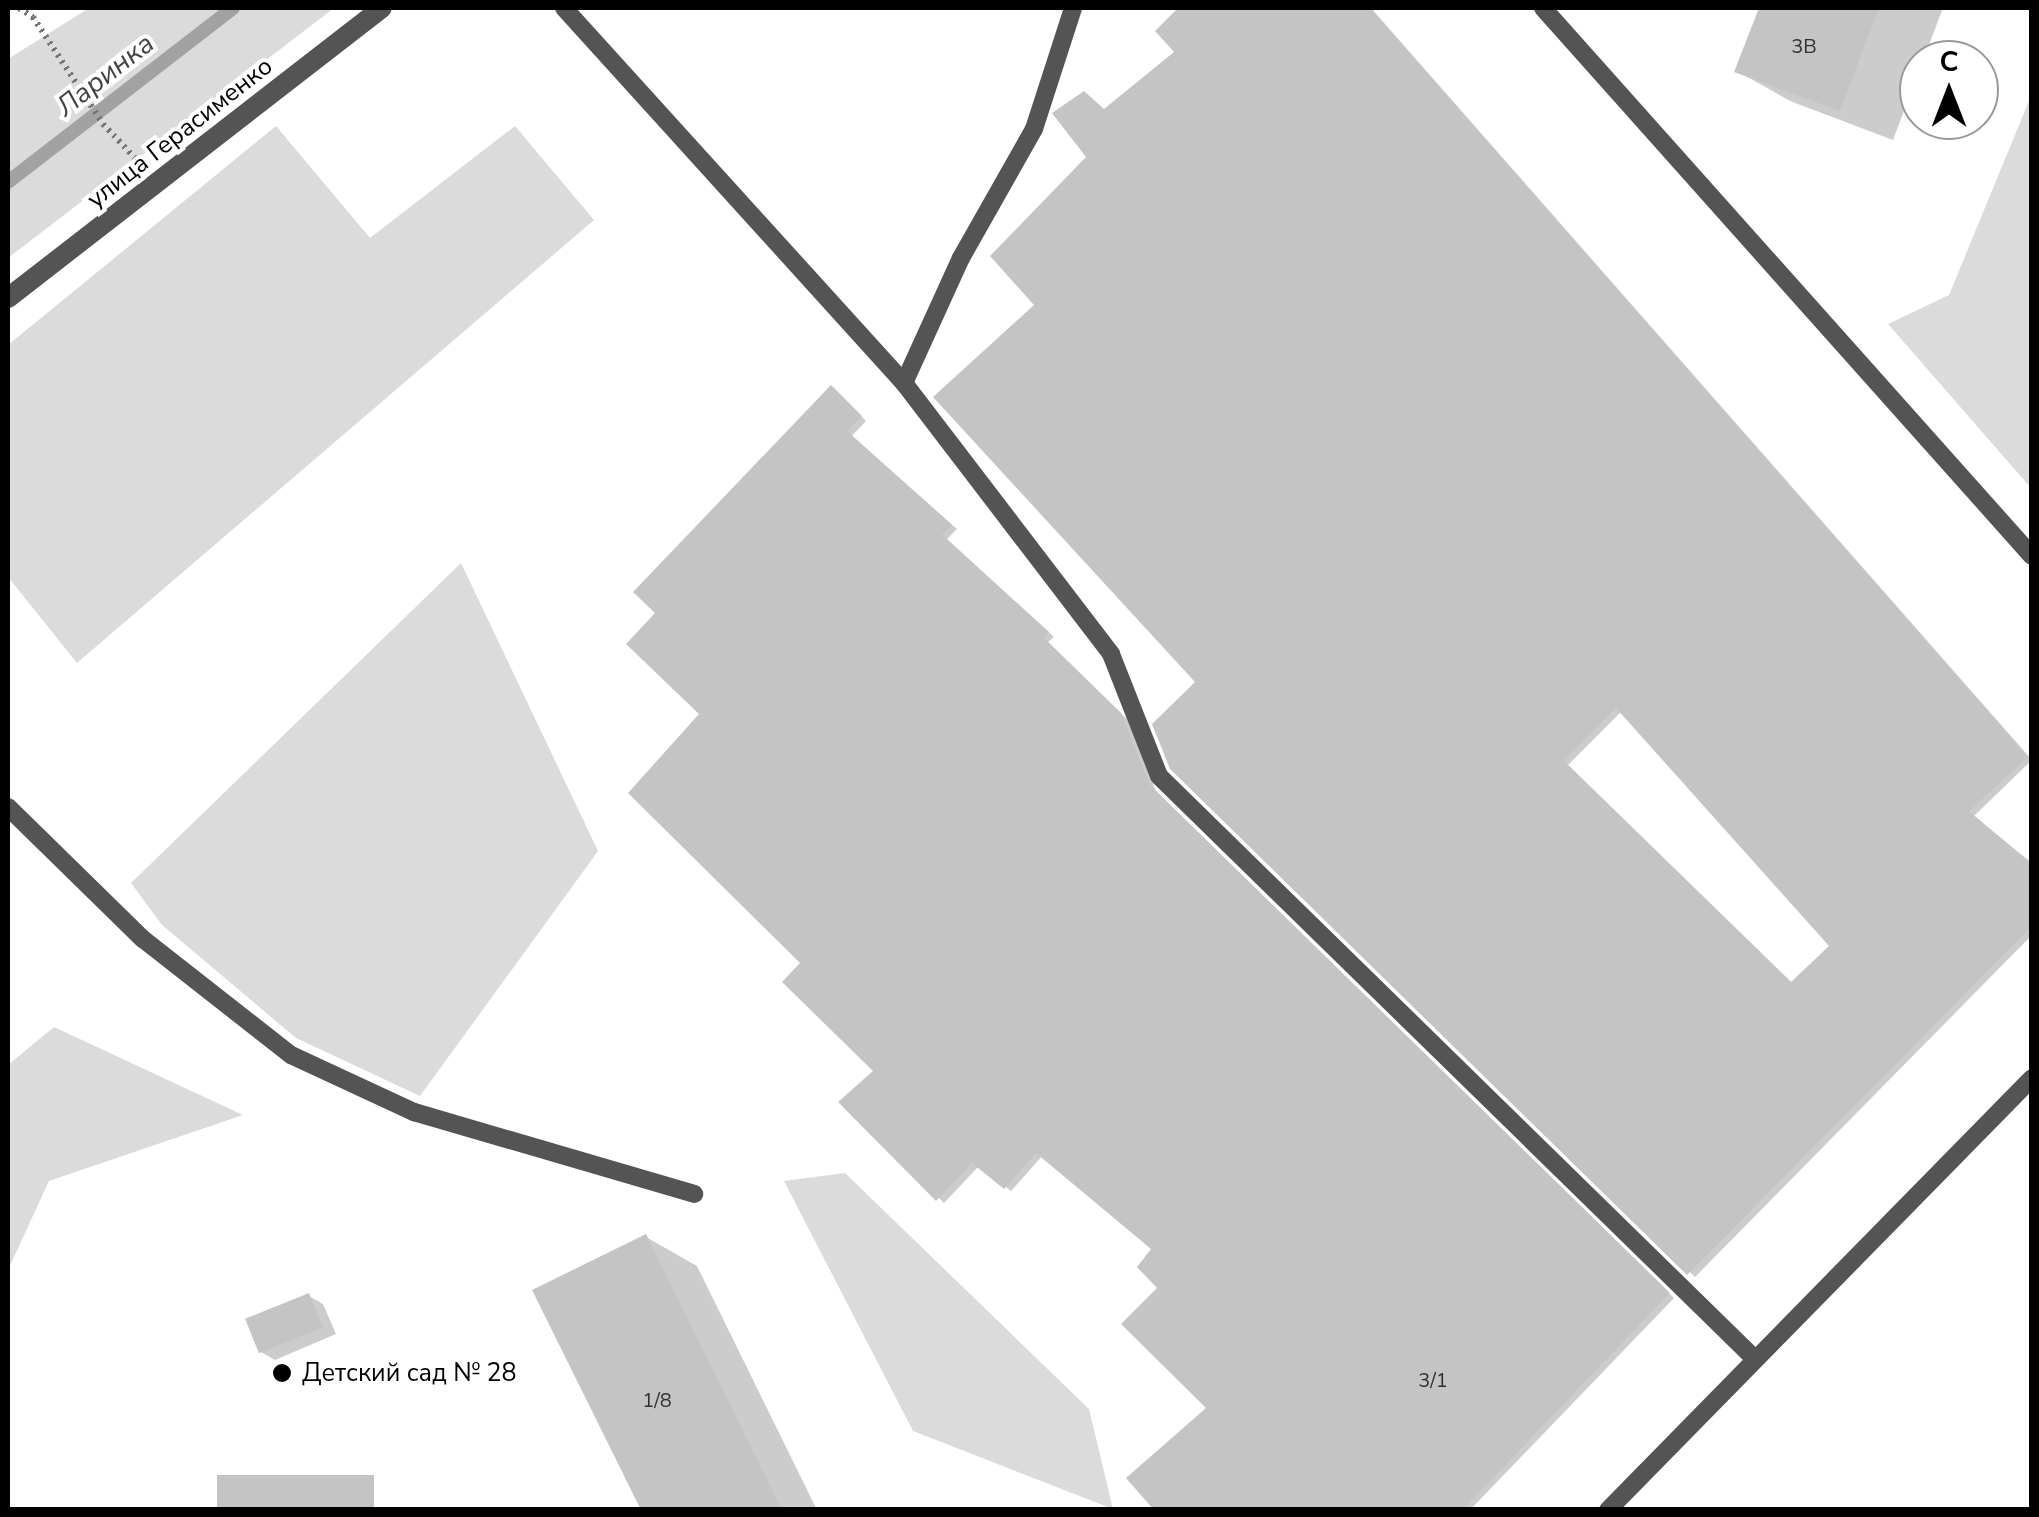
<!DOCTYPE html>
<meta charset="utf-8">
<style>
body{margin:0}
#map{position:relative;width:2039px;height:1517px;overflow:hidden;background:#fff;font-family:"Nunito Sans",sans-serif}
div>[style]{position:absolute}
.green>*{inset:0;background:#dbdbdb}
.shadow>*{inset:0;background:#0003}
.stream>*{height:14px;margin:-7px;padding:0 7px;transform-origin:7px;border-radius:7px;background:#a2a2a2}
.building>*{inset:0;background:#c4c4c4;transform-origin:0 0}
.path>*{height:6px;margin-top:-3px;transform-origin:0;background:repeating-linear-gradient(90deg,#767676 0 2.5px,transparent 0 7.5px)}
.lane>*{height:18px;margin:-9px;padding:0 9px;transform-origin:9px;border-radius:9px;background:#545454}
.street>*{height:20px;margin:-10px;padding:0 10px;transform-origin:10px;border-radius:10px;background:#545454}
.dots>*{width:28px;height:28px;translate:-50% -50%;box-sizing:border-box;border:5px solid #fff;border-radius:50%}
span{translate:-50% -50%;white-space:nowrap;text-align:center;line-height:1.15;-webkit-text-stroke:8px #fff;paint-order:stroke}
.number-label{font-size:20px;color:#313131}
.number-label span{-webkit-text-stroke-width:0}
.street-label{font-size:25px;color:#000}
.poi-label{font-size:25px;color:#000}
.left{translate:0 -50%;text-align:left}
.water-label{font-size:28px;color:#434343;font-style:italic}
.frame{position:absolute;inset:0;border:10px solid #000;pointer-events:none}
.north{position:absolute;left:1899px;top:40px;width:100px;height:100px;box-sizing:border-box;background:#fff;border:2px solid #999;border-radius:50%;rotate:0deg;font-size:28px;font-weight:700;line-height:40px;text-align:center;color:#000}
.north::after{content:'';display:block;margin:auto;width:35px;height:45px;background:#000;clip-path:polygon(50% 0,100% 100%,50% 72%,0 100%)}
</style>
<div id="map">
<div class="green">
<i style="clip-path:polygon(89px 8px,334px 8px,8px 258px,8px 59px)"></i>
<i style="clip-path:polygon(2031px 96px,2031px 488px,1888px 324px,1949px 295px)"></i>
<i style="clip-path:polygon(276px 126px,370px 238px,515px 126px,594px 220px,77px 663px,8px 577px,8px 345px)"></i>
<i style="clip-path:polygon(461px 563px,598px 851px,420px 1096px,296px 1038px,162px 925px,131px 883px)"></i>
<i style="clip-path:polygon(54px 1027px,243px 1115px,49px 1181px,8px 1270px,8px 1065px)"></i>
<i style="clip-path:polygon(845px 1173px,1089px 1409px,1113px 1509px,913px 1431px,784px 1181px)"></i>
</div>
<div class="shadow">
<i style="clip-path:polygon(evenodd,1181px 8px,1371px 8px,2032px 760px,1974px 816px,2032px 863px,2032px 935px,1695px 1277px,1172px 768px,1198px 682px,1038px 305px,1106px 111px,1177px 53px,1158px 31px,1181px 8px,1622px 711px,1832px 946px,1793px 984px,1568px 765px,1622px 711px)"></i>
<i style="clip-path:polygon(1761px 8px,1943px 8px,1893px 140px,1790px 101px,1737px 71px)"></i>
<i style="clip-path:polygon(837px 391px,866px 421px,852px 436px,957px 529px,947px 539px,1054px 637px,1048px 642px,1127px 719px,1156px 791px,1674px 1298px,1470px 1510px,1157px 1510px,1209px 1408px,1160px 1288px,1155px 1249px,1043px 1155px,1011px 1191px,979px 1166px,944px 1203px,842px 1103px,877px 1071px,804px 963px,658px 613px)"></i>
<i style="clip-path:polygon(646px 1237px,697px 1266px,817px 1510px,643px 1510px)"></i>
<i style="clip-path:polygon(309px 1296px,323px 1304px,336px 1334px,275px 1360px,261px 1352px)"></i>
</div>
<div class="stream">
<i style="left:8px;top:182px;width:284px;rotate:-37.7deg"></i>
</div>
<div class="building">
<i style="clip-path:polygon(evenodd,1178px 8px,1370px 8px,2028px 757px,1969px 811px,2032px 865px,2032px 926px,1687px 1275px,1170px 769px,1152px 724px,1195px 682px,933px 397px,1034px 305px,990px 256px,1086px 157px,1052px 113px,1084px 91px,1104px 109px,1174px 52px,1155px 31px,1178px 8px,1616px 708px,1829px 946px,1791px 982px,1564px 761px,1616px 708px)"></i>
<i style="clip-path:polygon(1759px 8px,1879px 8px,1840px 111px,1734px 72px)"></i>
<i style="clip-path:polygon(831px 385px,862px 416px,847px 431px,952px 525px,942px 535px,1049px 632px,1044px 638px,1121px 713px,1150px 785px,1670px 1293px,1462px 1510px,1154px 1510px,1126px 1478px,1206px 1408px,1121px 1324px,1157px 1288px,1137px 1267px,1151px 1249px,1036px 1153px,1004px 1189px,972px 1163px,936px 1201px,838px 1102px,873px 1071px,782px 982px,800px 963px,628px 793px,699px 714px,626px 644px,655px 613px,633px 592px)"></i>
<i style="clip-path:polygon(646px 1234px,782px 1510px,641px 1510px,532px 1290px)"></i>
<i style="left:309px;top:1293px;width:37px;height:69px;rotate:68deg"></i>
<i style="left:217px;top:1475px;width:157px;height:35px"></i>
</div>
<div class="path">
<i style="left:19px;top:8px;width:17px;rotate:33deg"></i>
<i style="left:33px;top:17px;width:128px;rotate:56.8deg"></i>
<i style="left:103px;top:124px;width:48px;rotate:46.7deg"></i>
</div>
<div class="lane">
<i style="left:564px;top:8px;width:506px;rotate:47.8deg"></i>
<i style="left:904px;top:383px;width:341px;rotate:52.6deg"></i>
<i style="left:1111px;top:654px;width:131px;rotate:68.5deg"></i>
<i style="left:1159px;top:776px;width:834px;rotate:44.37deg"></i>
<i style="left:1543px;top:8px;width:734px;rotate:48.26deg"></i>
<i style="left:904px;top:383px;width:137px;rotate:-65.5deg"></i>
<i style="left:961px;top:258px;width:148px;rotate:-60.5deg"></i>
<i style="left:1034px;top:129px;width:127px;rotate:-72.1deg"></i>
<i style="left:8px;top:807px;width:189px;rotate:44.4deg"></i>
<i style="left:143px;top:939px;width:188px;rotate:38.1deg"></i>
<i style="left:291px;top:1055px;width:136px;rotate:24.9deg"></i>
<i style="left:414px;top:1112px;width:292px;rotate:16.3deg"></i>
<i style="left:1608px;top:1510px;width:605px;rotate:-45.54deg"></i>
</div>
<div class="street">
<i style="left:8px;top:298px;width:473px;rotate:-37.8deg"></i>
</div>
<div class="dots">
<i style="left:282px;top:1373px;background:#000"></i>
</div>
<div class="number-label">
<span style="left:1804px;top:46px">3В</span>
<span style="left:1433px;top:1380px">3/1</span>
<span style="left:657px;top:1400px">1/8</span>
</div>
<div class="street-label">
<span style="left:180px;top:133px;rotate:-38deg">улица Герасименко</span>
</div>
<div class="poi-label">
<span class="left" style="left:302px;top:1373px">Детский сад № 28</span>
</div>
<div class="water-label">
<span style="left:105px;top:75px;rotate:-38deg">Ларинка</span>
</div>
<div class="frame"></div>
<div class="north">С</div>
</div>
